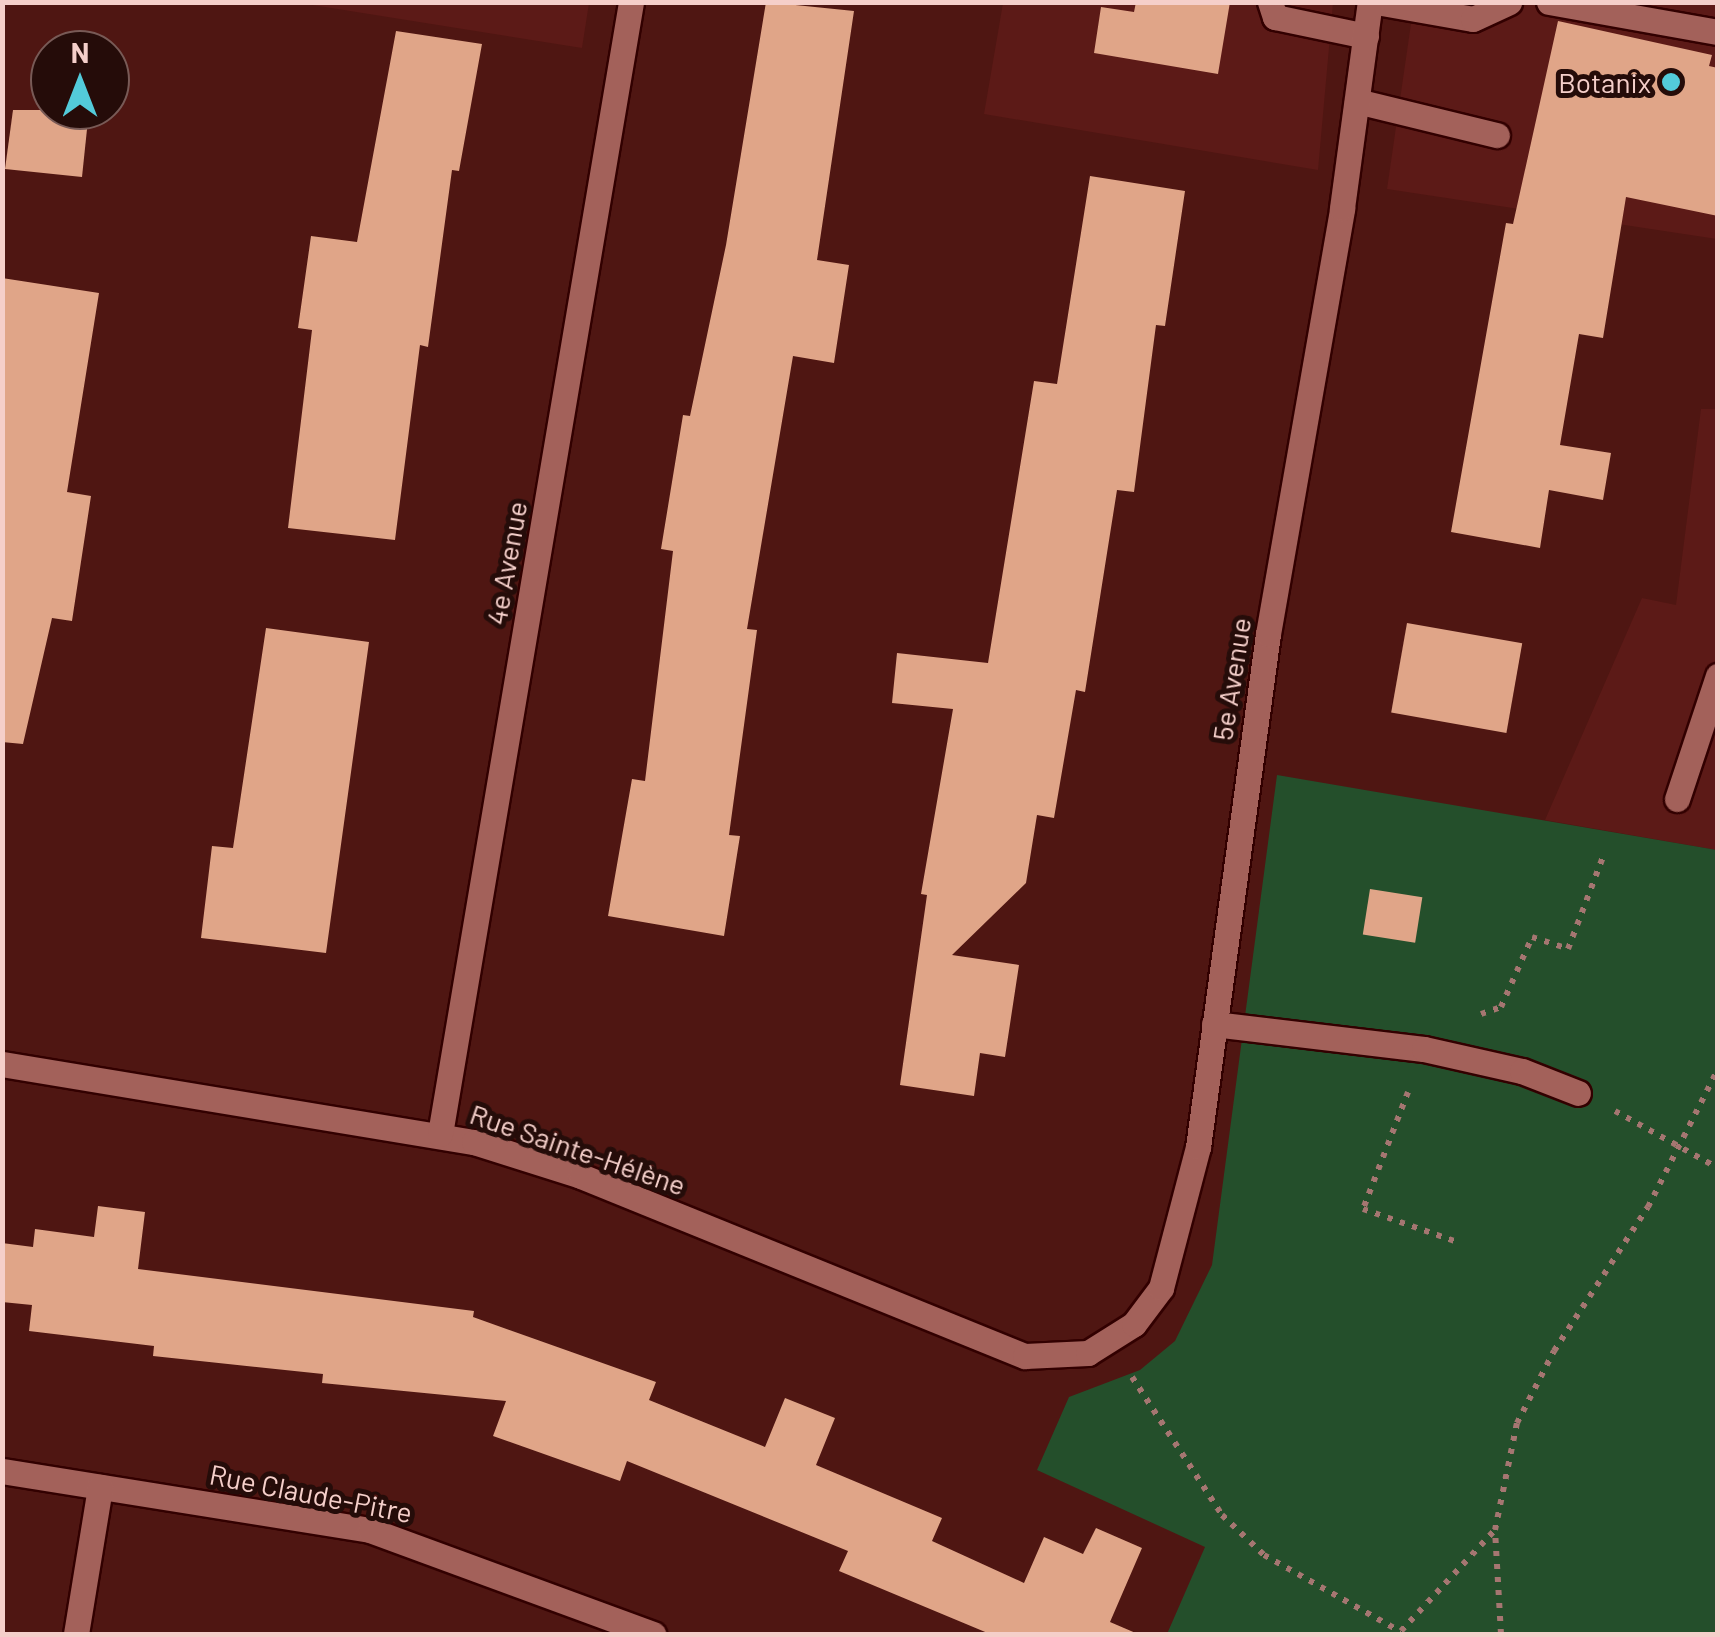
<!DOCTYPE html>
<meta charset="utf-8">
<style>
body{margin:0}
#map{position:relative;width:1720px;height:1637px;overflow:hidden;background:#4f1612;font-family:Barlow,sans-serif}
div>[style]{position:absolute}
.built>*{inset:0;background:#5c1a17}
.green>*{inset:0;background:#244f2b}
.building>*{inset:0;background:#e0a588;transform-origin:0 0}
.path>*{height:6px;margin-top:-3px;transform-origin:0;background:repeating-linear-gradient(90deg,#a57671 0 5px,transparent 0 13px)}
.roads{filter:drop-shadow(2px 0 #320000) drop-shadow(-2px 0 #320000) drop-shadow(0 2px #320000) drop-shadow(0 -2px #320000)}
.minor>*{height:25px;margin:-12.5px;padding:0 12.5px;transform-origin:12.5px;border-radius:12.5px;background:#a3615a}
.dots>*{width:28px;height:28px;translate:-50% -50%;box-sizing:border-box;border:5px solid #250c09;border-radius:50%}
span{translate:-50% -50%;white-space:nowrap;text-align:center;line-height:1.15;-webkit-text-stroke:10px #250c09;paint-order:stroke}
.poi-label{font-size:28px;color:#f5cfca}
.right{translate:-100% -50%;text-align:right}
.street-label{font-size:28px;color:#f5cfca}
.frame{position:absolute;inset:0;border:5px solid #f5cfca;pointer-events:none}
.north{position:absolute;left:30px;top:30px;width:100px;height:100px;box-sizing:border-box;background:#250c09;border:2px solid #785a56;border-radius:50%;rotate:0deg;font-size:28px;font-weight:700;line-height:40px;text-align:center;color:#f5cfca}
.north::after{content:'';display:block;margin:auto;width:35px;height:45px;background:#53cbda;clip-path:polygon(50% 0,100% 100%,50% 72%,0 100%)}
</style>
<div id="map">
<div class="built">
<i style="clip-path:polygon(300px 3px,589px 3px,582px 48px)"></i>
<i style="clip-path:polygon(1003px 3px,1333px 3px,1318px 170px,984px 114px)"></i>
<i style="clip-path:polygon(1414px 3px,1717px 3px,1717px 239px,1387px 189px)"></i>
<i style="clip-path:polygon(1701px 409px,1717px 409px,1717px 850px,1545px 820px,1642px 598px,1676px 605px)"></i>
</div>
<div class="green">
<i style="clip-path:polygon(1277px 775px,1717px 850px,1717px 1634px,1167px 1634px,1205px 1547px,1037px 1470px,1069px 1397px,1140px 1370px,1175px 1341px,1212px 1265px)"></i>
</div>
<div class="building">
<i style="clip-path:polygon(766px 2px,854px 11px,817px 260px,849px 265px,834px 363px,793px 356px,747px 629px,757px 630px,729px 835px,740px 836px,724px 936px,608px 916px,632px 779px,645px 781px,673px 551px,661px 549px,683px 415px,690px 416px,726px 245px)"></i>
<i style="clip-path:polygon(1136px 2px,1230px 2px,1218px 74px,1094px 53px,1101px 7px,1134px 12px)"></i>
<i style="clip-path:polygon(1558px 21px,1712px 55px,1709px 66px,1718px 68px,1718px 216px,1626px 197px,1603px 338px,1579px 334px,1560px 445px,1611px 453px,1603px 500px,1549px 490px,1540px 548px,1451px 532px,1506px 223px,1513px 224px)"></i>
<i style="clip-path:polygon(396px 31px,482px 44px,459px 171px,452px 170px,428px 347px,420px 345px,395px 540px,288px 528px,312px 330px,298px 328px,311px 236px,357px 242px)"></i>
<i style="clip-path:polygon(13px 110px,89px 110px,82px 177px,5px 169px)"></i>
<i style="clip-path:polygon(1090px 176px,1185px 191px,1165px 326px,1156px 325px,1134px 492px,1117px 490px,1085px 692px,1076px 690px,1054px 818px,1037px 815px,1026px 883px,952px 955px,1019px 965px,1005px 1057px,980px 1053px,974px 1096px,900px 1085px,927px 895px,921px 894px,953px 709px,892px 703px,897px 653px,988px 663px,1034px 381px,1057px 384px)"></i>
<i style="clip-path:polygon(2px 278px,99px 293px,67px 492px,91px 496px,72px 621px,52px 618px,23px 744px,2px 742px)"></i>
<i style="left:1407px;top:623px;width:117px;height:91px;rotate:10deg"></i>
<i style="clip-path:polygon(266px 628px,369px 642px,326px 953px,201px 938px,212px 846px,233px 848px)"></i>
<i style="left:1370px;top:889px;width:53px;height:46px;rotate:9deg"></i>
<i style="clip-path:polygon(98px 1206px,145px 1212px,138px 1269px,474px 1311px,473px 1317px,656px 1382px,649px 1400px,765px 1447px,785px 1398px,835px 1418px,816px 1465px,942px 1518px,932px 1541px,1024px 1583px,1044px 1537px,1083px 1554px,1096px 1528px,1142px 1548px,1110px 1622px,1138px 1634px,990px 1634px,839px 1571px,848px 1551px,627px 1461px,620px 1481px,493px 1436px,506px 1401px,322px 1383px,323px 1374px,153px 1356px,154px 1346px,29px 1331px,32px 1305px,2px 1302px,2px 1243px,33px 1247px,35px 1229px,94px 1237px)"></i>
</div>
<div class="path">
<i style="left:1481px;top:1014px;width:21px;rotate:-19deg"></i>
<i style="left:1501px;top:1007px;width:77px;rotate:-66.1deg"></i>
<i style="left:1532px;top:937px;width:38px;rotate:18deg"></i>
<i style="left:1568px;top:949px;width:102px;rotate:-69.2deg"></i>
<i style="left:1408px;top:1092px;width:125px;rotate:111deg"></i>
<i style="left:1363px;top:1209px;width:103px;rotate:19.3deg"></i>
<i style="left:1615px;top:1111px;width:118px;rotate:29deg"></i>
<i style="left:1132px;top:1377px;width:165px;rotate:56.9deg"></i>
<i style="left:1222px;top:1515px;width:58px;rotate:43.6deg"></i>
<i style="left:1264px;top:1555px;width:157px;rotate:29.3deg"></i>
<i style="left:1401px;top:1631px;width:137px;rotate:-47.1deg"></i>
<i style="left:1501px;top:1634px;width:104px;rotate:-93.3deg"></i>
<i style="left:1495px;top:1530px;width:109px;rotate:-78.4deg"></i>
<i style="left:1517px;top:1423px;width:81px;rotate:-62.8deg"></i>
<i style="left:1554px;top:1351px;width:172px;rotate:-56.9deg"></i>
<i style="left:1648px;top:1207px;width:155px;rotate:-63.1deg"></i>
</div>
<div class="roads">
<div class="minor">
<i style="left:1270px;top:2px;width:16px;rotate:72deg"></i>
<i style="left:1275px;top:17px;width:93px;rotate:11.8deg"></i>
<i style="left:1376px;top:2px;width:98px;rotate:9.9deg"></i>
<i style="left:1473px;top:19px;width:40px;rotate:-25deg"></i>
<i style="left:1549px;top:2px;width:172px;rotate:10.1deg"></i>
<i style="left:1357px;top:101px;width:144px;rotate:13.7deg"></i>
<i style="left:1677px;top:799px;width:130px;rotate:-71.6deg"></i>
<i style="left:1214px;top:1024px;width:211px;rotate:6.8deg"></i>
<i style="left:1424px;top:1049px;width:100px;rotate:12.7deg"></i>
<i style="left:1522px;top:1071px;width:60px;rotate:21.4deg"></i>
<i style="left:2px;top:1064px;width:478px;rotate:9.4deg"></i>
<i style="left:474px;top:1142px;width:112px;rotate:17.6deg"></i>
<i style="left:581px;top:1176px;width:479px;rotate:22.1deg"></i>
<i style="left:1025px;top:1356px;width:63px;rotate:-2.7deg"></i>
<i style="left:1088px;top:1353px;width:54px;rotate:-32.2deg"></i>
<i style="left:1134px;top:1324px;width:45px;rotate:-53.1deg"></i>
<i style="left:1161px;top:1288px;width:146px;rotate:-75.3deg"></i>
<i style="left:1198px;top:1147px;width:518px;rotate:-82.23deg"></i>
<i style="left:1268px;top:634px;width:432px;rotate:-80.1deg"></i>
<i style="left:1342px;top:208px;width:208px;rotate:-82.3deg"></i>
<i style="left:440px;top:1134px;width:1148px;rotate:-80.42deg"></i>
<i style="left:2px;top:1471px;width:373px;rotate:9.1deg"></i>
<i style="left:370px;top:1530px;width:302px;rotate:20.2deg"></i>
<i style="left:76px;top:1634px;width:149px;rotate:-80.7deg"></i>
</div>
</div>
<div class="dots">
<i style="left:1671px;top:82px;background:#53cbda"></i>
</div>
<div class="poi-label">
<span class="right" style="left:1651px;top:82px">Botanix</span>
</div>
<div class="street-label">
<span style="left:506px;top:563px;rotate:-80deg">4e Avenue</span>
<span style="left:1231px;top:679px;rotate:-81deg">5e Avenue</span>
<span style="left:578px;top:1149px;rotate:19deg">Rue Sainte-Hélène</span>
<span style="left:311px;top:1493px;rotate:11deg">Rue Claude-Pitre</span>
</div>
<div class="frame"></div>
<div class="north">N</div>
</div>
